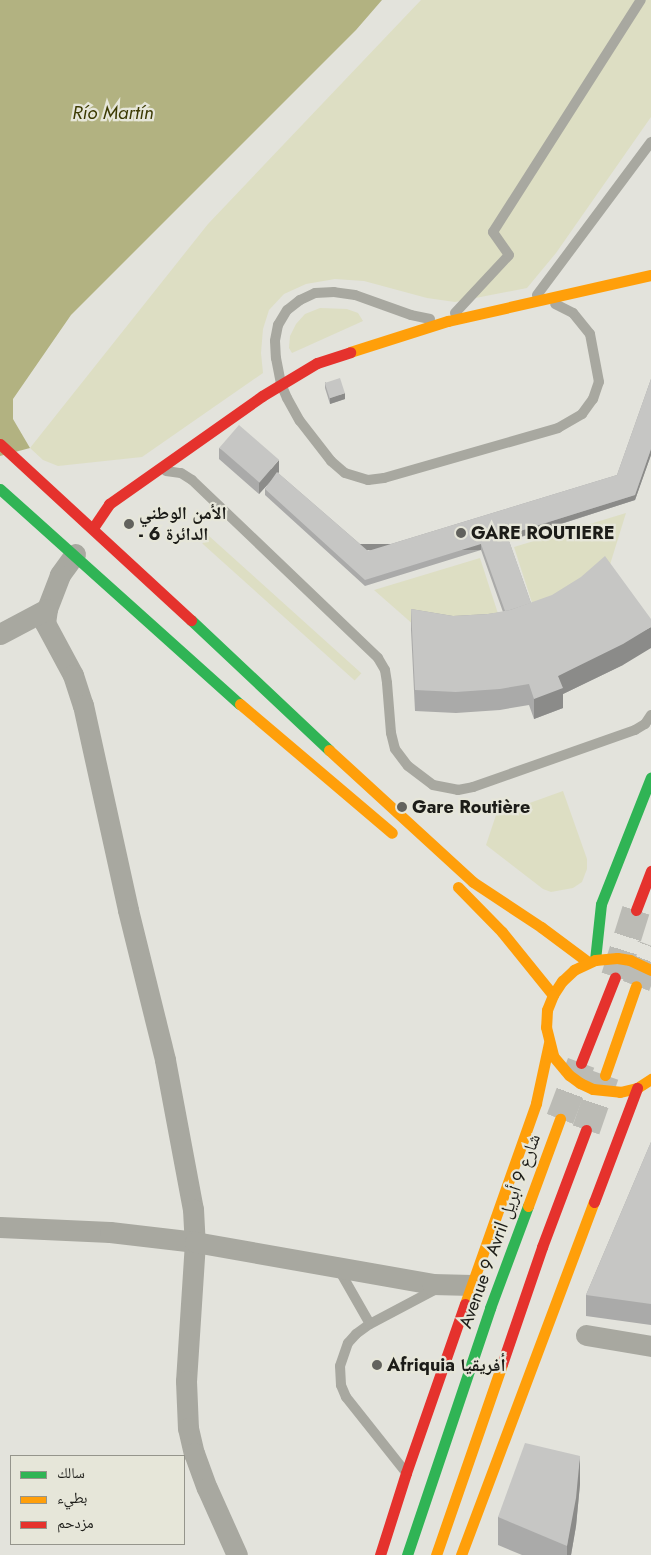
<!DOCTYPE html>
<meta charset="utf-8">
<style>
body{margin:0}
#map{position:relative;width:651px;height:1555px;overflow:hidden;background:#e3e3dc;font-family:Jost,"Noto Naskh Arabic",sans-serif}
div>[style]{position:absolute}
.green>*{inset:0;background:#dddec3;transform-origin:0 0}
.water>*{inset:0;background:#b2b281}
.highway-tunnel>*{height:28px;margin-top:-14px;transform-origin:0;background:repeating-linear-gradient(90deg,#bbbbb5 0 28px,transparent 0 42px)}
.lane>*{height:10px;margin:-5px;padding:0 5px;transform-origin:5px;border-radius:5px;background:#a8a8a0}
.street>*{height:21px;margin:-10.5px;padding:0 10.5px;transform-origin:10.5px;border-radius:10.5px;background:#a8a8a0}
.fast>*{height:11px;margin:-5.5px;padding:0 5.5px;transform-origin:5.5px;border-radius:5.5px;background:#30b455}
.slow>*{height:11px;margin:-5.5px;padding:0 5.5px;transform-origin:5.5px;border-radius:5.5px;background:#ff9f0a}
.jam>*{height:11px;margin:-5.5px;padding:0 5.5px;transform-origin:5.5px;border-radius:5.5px;background:#e5322d}
.wall>*{inset:0;background:#aaaaa9}
.shaded-wall>*{inset:0;background:#8b8b89;transform-origin:0 0}
.building>*{inset:0;background:#c6c6c4;transform-origin:0 0}
.dots>*{width:14px;height:14px;translate:-50% -50%;box-sizing:border-box;border:2px solid #e6e6d9;border-radius:50%}
span{translate:-50% -50%;white-space:nowrap;text-align:center;line-height:1.15;-webkit-text-stroke:4.5px #e6e6d9;paint-order:stroke}
.poi-label{font-size:18px;color:#1c1c18;font-weight:700}
.left{translate:0 -50%;text-align:left}
.street-label{font-size:18px;color:#1c1c18}
.water-label{font-size:19px;color:#3c3a03;font-style:italic}
.legend{position:absolute;left:10px;top:1455px;width:175px;height:90px;box-sizing:border-box;background:#e6e6d9;border:1px solid #95958c;margin:0;padding:6px 9px;list-style:none;font-size:15px;color:#1c1c18}
.legend li{display:flex;align-items:center;gap:10px;height:25px}
.legend b{width:25px;border:1px solid #95958c}
</style>
<div id="map">
<div class="green">
<i style="clip-path:polygon(421px 0,651px 0,651px 117px,556px 253px,527px 288px,455px 302px,427px 298px,364px 281px,335px 279px,306px 284px,284px 294px,269px 310px,263px 329px,261px 353px,263px 373px,142px 457px,58px 466px,43px 460px,30px 448px,208px 224px)"></i>
<i style="clip-path:polygon(320px 308px,347px 309px,358px 313px,363px 321px,292px 353px,289px 348px,290px 336px,296px 324px,305px 314px)"></i>
<i style="clip-path:polygon(626px 513px,608px 571px,536px 615px,514px 547px)"></i>
<i style="left:209px;top:536px;width:205px;height:10px;rotate:42deg"></i>
<i style="clip-path:polygon(480px 558px,502px 626px,415px 626px,374px 590px)"></i>
<i style="clip-path:polygon(563px 791px,587px 859px,587px 869px,582px 882px,573px 888px,551px 892px,543px 889px,486px 845px,496px 815px)"></i>
</div>
<div class="water">
<i style="clip-path:polygon(0 0,382px 0,356px 30px,71px 315px,13px 399px,13px 419px,30px 448px,0 456px)"></i>
</div>
<div class="highway-tunnel">
<i style="left:615px;top:977px;width:70px;rotate:-72.6deg"></i>
<i style="left:636px;top:986px;width:43px;rotate:-69.4deg"></i>
<i style="left:560px;top:1119px;width:60px;rotate:-69.4deg"></i>
<i style="left:586px;top:1130px;width:58px;rotate:-70.9deg"></i>
</div>
<div class="lane">
<i style="left:537px;top:295px;width:191px;rotate:-53.3deg"></i>
<i style="left:455px;top:313px;width:79px;rotate:-47deg"></i>
<i style="left:509px;top:255px;width:28px;rotate:-125deg"></i>
<i style="left:493px;top:232px;width:275px;rotate:-57.5deg"></i>
<i style="left:430px;top:319px;width:19px;rotate:-168deg"></i>
<i style="left:411px;top:315px;width:59px;rotate:-160.3deg"></i>
<i style="left:355px;top:295px;width:21px;rotate:-172deg"></i>
<i style="left:334px;top:292px;width:19px;rotate:177deg"></i>
<i style="left:315px;top:293px;width:17px;rotate:155deg"></i>
<i style="left:300px;top:300px;width:16px;rotate:142deg"></i>
<i style="left:287px;top:310px;width:17px;rotate:121deg"></i>
<i style="left:278px;top:325px;width:16px;rotate:101deg"></i>
<i style="left:275px;top:341px;width:17px;rotate:87deg"></i>
<i style="left:276px;top:358px;width:26px;rotate:79deg"></i>
<i style="left:281px;top:384px;width:15px;rotate:67deg"></i>
<i style="left:287px;top:398px;width:26px;rotate:61deg"></i>
<i style="left:300px;top:421px;width:51px;rotate:52.2deg"></i>
<i style="left:331px;top:461px;width:18px;rotate:41deg"></i>
<i style="left:345px;top:473px;width:24px;rotate:17deg"></i>
<i style="left:368px;top:480px;width:16px;rotate:-7deg"></i>
<i style="left:384px;top:478px;width:181px;rotate:-16deg"></i>
<i style="left:558px;top:428px;width:28px;rotate:-30deg"></i>
<i style="left:582px;top:414px;width:19px;rotate:-54deg"></i>
<i style="left:593px;top:399px;width:18px;rotate:-71deg"></i>
<i style="left:599px;top:382px;width:49px;rotate:-100.6deg"></i>
<i style="left:590px;top:334px;width:27px;rotate:-129deg"></i>
<i style="left:573px;top:313px;width:20px;rotate:-153deg"></i>
<i style="left:166px;top:471px;width:15px;rotate:8deg"></i>
<i style="left:181px;top:473px;width:13px;rotate:32deg"></i>
<i style="left:192px;top:480px;width:257px;rotate:43.7deg"></i>
<i style="left:378px;top:658px;width:14px;rotate:60deg"></i>
<i style="left:385px;top:670px;width:13px;rotate:81deg"></i>
<i style="left:387px;top:683px;width:50px;rotate:85.4deg"></i>
<i style="left:391px;top:733px;width:16px;rotate:76deg"></i>
<i style="left:395px;top:749px;width:21px;rotate:53deg"></i>
<i style="left:408px;top:766px;width:31px;rotate:37deg"></i>
<i style="left:433px;top:785px;width:25px;rotate:11deg"></i>
<i style="left:458px;top:790px;width:15px;rotate:-11deg"></i>
<i style="left:473px;top:787px;width:172px;rotate:-19.4deg"></i>
<i style="left:635px;top:730px;width:12px;rotate:-31deg"></i>
<i style="left:645px;top:724px;width:11px;rotate:-56deg"></i>
<i style="left:338px;top:1268px;width:64px;rotate:60.3deg"></i>
<i style="left:404px;top:1470px;width:93px;rotate:-128.5deg"></i>
<i style="left:346px;top:1397px;width:13px;rotate:-113deg"></i>
<i style="left:341px;top:1385px;width:19px;rotate:-93deg"></i>
<i style="left:340px;top:1366px;width:24px;rotate:-71deg"></i>
<i style="left:348px;top:1343px;width:12px;rotate:-48deg"></i>
<i style="left:356px;top:1334px;width:17px;rotate:-36deg"></i>
<i style="left:370px;top:1324px;width:77px;rotate:-27.9deg"></i>
</div>
<div class="street">
<i style="left:75px;top:554px;width:26px;rotate:126deg"></i>
<i style="left:60px;top:575px;width:36px;rotate:111deg"></i>
<i style="left:47px;top:609px;width:14px;rotate:98deg"></i>
<i style="left:45px;top:623px;width:59px;rotate:61.7deg"></i>
<i style="left:73px;top:675px;width:32px;rotate:72deg"></i>
<i style="left:83px;top:705px;width:210px;rotate:77.6deg"></i>
<i style="left:128px;top:910px;width:154px;rotate:76.1deg"></i>
<i style="left:165px;top:1060px;width:152px;rotate:79.4deg"></i>
<i style="left:193px;top:1209px;width:33px;rotate:87deg"></i>
<i style="left:195px;top:1242px;width:139px;rotate:93.7deg"></i>
<i style="left:186px;top:1381px;width:47px;rotate:87.6deg"></i>
<i style="left:188px;top:1428px;width:26px;rotate:77deg"></i>
<i style="left:194px;top:1453px;width:37px;rotate:70deg"></i>
<i style="left:207px;top:1488px;width:73px;rotate:65.9deg"></i>
<i style="left:0;top:634px;width:53px;rotate:-28deg"></i>
<i style="left:0;top:1227px;width:110px;rotate:2.6deg"></i>
<i style="left:110px;top:1232px;width:86px;rotate:6.7deg"></i>
<i style="left:195px;top:1242px;width:241px;rotate:10deg"></i>
<i style="left:432px;top:1284px;width:40px;rotate:1.4deg"></i>
<i style="left:586px;top:1335px;width:66px;rotate:9.6deg"></i>
</div>
<div class="fast">
<i style="left:0;top:489px;width:322px;rotate:41.9deg"></i>
<i style="left:191px;top:620px;width:190px;rotate:43.3deg"></i>
<i style="left:595px;top:960px;width:56px;rotate:-83.9deg"></i>
<i style="left:601px;top:904px;width:136px;rotate:-68.5deg"></i>
<i style="left:407px;top:1555px;width:261px;rotate:-71.4deg"></i>
<i style="left:490px;top:1308px;width:109px;rotate:-69.6deg"></i>
</div>
<div class="slow">
<i style="left:350px;top:352px;width:103px;rotate:-17.6deg"></i>
<i style="left:448px;top:321px;width:208px;rotate:-12.8deg"></i>
<i style="left:240px;top:704px;width:199px;rotate:40.3deg"></i>
<i style="left:329px;top:750px;width:195px;rotate:42.5deg"></i>
<i style="left:473px;top:882px;width:82px;rotate:33.5deg"></i>
<i style="left:541px;top:927px;width:59px;rotate:36.7deg"></i>
<i style="left:458px;top:887px;width:63px;rotate:45.6deg"></i>
<i style="left:502px;top:932px;width:81px;rotate:51deg"></i>
<i style="left:651px;top:970px;width:23px;rotate:-155deg"></i>
<i style="left:630px;top:960px;width:13px;rotate:-171deg"></i>
<i style="left:617px;top:958px;width:22px;rotate:175deg"></i>
<i style="left:595px;top:960px;width:23px;rotate:155deg"></i>
<i style="left:574px;top:970px;width:16px;rotate:137deg"></i>
<i style="left:562px;top:981px;width:17px;rotate:123deg"></i>
<i style="left:553px;top:995px;width:16px;rotate:112deg"></i>
<i style="left:547px;top:1010px;width:17px;rotate:93deg"></i>
<i style="left:546px;top:1027px;width:30px;rotate:76deg"></i>
<i style="left:553px;top:1056px;width:25px;rotate:50deg"></i>
<i style="left:569px;top:1075px;width:14px;rotate:36deg"></i>
<i style="left:580px;top:1083px;width:14px;rotate:25deg"></i>
<i style="left:593px;top:1089px;width:27px;rotate:6deg"></i>
<i style="left:620px;top:1092px;width:17px;rotate:-13deg"></i>
<i style="left:637px;top:1088px;width:17px;rotate:-33deg"></i>
<i style="left:605px;top:1075px;width:94px;rotate:-70.8deg"></i>
<i style="left:528px;top:1206px;width:93px;rotate:-69.8deg"></i>
<i style="left:465px;top:1304px;width:213px;rotate:-70.5deg"></i>
<i style="left:536px;top:1103px;width:61px;rotate:-77.8deg"></i>
<i style="left:436px;top:1555px;width:202px;rotate:-70.9deg"></i>
<i style="left:461px;top:1555px;width:377px;rotate:-69.4deg"></i>
</div>
<div class="jam">
<i style="left:0;top:444px;width:260px;rotate:42.7deg"></i>
<i style="left:93px;top:528px;width:29px;rotate:-56deg"></i>
<i style="left:109px;top:504px;width:187px;rotate:-35.2deg"></i>
<i style="left:262px;top:396px;width:64px;rotate:-31deg"></i>
<i style="left:317px;top:363px;width:35px;rotate:-18deg"></i>
<i style="left:636px;top:910px;width:42px;rotate:-69deg"></i>
<i style="left:581px;top:1063px;width:92px;rotate:-68.4deg"></i>
<i style="left:594px;top:1202px;width:122px;rotate:-69.3deg"></i>
<i style="left:502px;top:1364px;width:124px;rotate:-71.1deg"></i>
<i style="left:542px;top:1247px;width:125px;rotate:-69.4deg"></i>
<i style="left:380px;top:1555px;width:86px;rotate:-72.4deg"></i>
<i style="left:406px;top:1473px;width:179px;rotate:-70.8deg"></i>
</div>
<div class="wall">
<i style="clip-path:polygon(651px 379px,651px 455px,635px 500px,509px 541px,531px 603px,623px 665px,563px 694px,563px 708px,534px 719px,529px 705px,500px 710px,456px 713px,415px 711px,411px 630px,411px 609px,453px 616px,488px 614px,503px 612px,481px 550px,365px 586px,265px 495px,265px 489px,270px 482px,259px 494px,219px 459px,219px 448px,279px 472px,278px 473px,368px 551px,617px 475px)"></i>
<i style="clip-path:polygon(325px 382px,345px 399px,330px 404px,325px 388px)"></i>
<i style="clip-path:polygon(651px 1142px,651px 1325px,586px 1316px,586px 1295px)"></i>
<i style="clip-path:polygon(580px 1484px,576px 1526px,571px 1555px,522px 1555px,498px 1545px,498px 1517px)"></i>
</div>
<div class="shaded-wall">
<i style="clip-path:polygon(345px 393px,345px 399px,330px 404px,330px 398px)"></i>
<i style="clip-path:polygon(651px 449px,651px 455px,635px 500px,507px 541px,507px 535px,635px 495px)"></i>
<i style="clip-path:polygon(279px 460px,279px 472px,259px 494px,259px 483px)"></i>
<i style="left:481px;top:544px;width:6px;height:121px;rotate:90deg"></i>
<i style="clip-path:polygon(651px 627px,651px 648px,623px 665px,563px 694px,563px 708px,534px 719px,534px 699px,558px 676px)"></i>
<i style="clip-path:polygon(580px 1456px,580px 1484px,576px 1526px,571px 1555px,567px 1555px,567px 1546px)"></i>
</div>
<div class="building">
<i style="left:340px;top:378px;width:16px;height:16px;rotate:72deg"></i>
<i style="clip-path:polygon(651px 379px,651px 449px,635px 495px,507px 535px,531px 603px,510px 610px,505px 611px,481px 544px,365px 580px,265px 489px,277px 472px,368px 551px,617px 475px)"></i>
<i style="left:239px;top:425px;width:53px;height:30px;rotate:41deg"></i>
<i style="clip-path:polygon(605px 556px,651px 619px,651px 627px,623px 644px,558px 676px,563px 688px,534px 699px,529px 684px,500px 689px,456px 692px,415px 690px,411px 609px,453px 616px,488px 614px,510px 610px,552px 595px,581px 577px)"></i>
<i style="clip-path:polygon(651px 1142px,651px 1304px,586px 1295px)"></i>
<i style="clip-path:polygon(525px 1443px,580px 1456px,576px 1498px,567px 1546px,498px 1517px)"></i>
</div>
<div class="dots">
<i style="left:129px;top:524px;background:#62625d"></i>
<i style="left:461px;top:533px;background:#62625d"></i>
<i style="left:402px;top:807px;background:#62625d"></i>
<i style="left:377px;top:1365px;background:#62625d"></i>
</div>
<div class="poi-label">
<span class="left" style="left:139px;top:524px">الأمن الوطني<br>- الدائرة 6</span>
<span class="left" style="left:471px;top:533px">GARE ROUTIERE</span>
<span class="left" style="left:412px;top:807px">Gare Routière</span>
<span class="left" style="left:387px;top:1365px">Afriquia أفريقيا</span>
</div>
<div class="street-label">
<span style="left:500px;top:1231px;rotate:-70deg">Avenue 9 Avril شارع 9 أبريل</span>
</div>
<div class="water-label">
<span style="left:113px;top:113px">Río Martín</span>
</div>
<ul class="legend">
<li><b style="height:6px;background:#30b455"></b>سالك</li>
<li><b style="height:6px;background:#ff9f0a"></b>بطيء</li>
<li><b style="height:6px;background:#e5322d"></b>مزدحم</li>
</ul>
</div>
